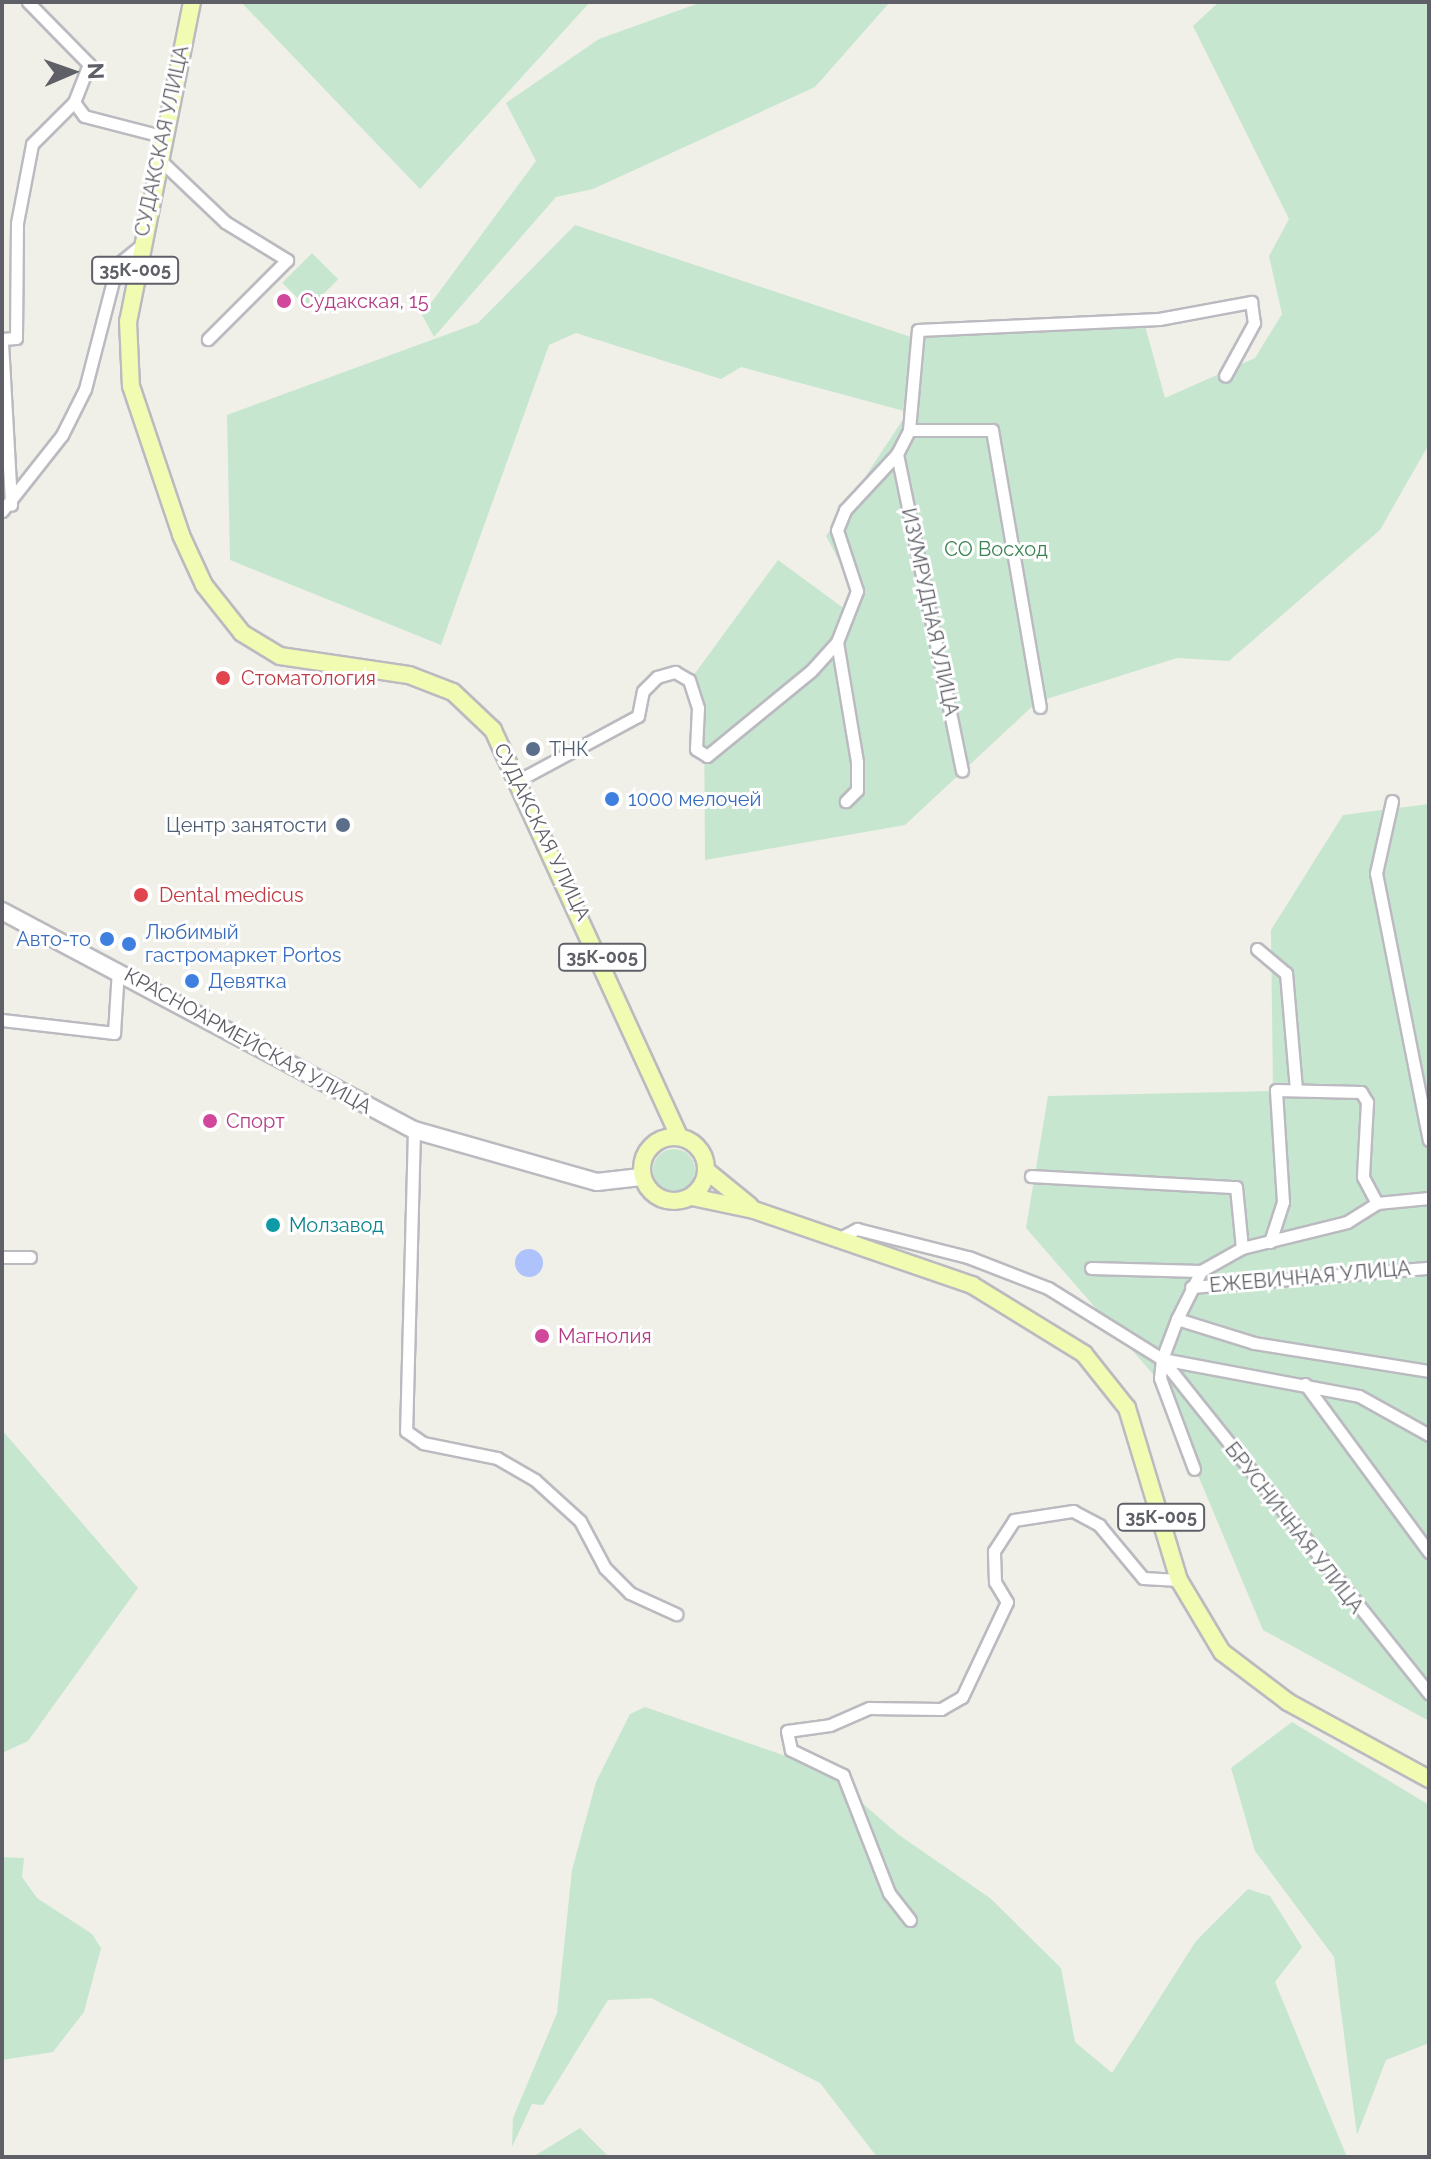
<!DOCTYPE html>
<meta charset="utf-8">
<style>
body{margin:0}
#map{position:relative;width:1431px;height:2159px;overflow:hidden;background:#f0f0e8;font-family:Raleway,sans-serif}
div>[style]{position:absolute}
.green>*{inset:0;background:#c6e6d0;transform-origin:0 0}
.round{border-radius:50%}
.water>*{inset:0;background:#aec2fb}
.roads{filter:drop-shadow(2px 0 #babac0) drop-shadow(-2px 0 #babac0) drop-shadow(0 2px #babac0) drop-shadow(0 -2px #babac0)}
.minor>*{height:11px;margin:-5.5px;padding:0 5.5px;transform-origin:5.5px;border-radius:5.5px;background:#fff}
.secondary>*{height:16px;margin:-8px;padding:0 8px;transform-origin:8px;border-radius:8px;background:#fff}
.primary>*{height:16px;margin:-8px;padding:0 8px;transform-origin:8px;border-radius:8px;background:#f1fbb2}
.primary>.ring{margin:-8px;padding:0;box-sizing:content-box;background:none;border:16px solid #f1fbb2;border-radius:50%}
.dots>*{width:22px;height:22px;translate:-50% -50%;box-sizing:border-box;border:4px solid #fff;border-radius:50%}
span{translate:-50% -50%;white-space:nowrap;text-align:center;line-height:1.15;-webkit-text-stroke:6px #fff;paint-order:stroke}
.shield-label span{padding:2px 6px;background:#fff;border:2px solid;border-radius:6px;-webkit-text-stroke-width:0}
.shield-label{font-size:18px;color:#5f6067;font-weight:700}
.street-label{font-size:20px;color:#5f6067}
.hotel-label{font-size:20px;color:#b23c85}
.left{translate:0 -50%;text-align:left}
.park-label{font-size:20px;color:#3a8353}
.health-label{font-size:20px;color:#be3a42}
.service-label{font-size:20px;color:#4e5e75}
.right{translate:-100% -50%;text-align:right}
.shop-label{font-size:20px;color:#366cbe}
.culture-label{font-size:20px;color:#0d838f}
.frame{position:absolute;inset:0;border:4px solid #5f6067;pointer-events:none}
.north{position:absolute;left:32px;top:32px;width:80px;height:80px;-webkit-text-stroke:6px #fff;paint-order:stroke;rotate:88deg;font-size:22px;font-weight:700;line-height:32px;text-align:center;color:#5f6067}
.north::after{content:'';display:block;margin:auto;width:28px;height:36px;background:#5f6067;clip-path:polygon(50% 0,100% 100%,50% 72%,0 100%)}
</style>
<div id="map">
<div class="green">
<i style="clip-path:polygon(241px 2px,590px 2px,420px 189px)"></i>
<i style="clip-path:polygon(702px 2px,890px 2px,815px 87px,593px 189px,556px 197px,434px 337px,422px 315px,536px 161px,506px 103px,599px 39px)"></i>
<i style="clip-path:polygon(1219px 2px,1429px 2px,1429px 444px,1380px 530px,1229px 661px,1177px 658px,1037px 702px,905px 825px,705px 860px,704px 711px,693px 676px,778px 560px,846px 610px,854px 589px,826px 536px,908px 412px,741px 367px,721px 379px,576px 333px,549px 345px,441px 645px,230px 560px,227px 415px,478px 323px,575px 225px,911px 337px,1142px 315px,1165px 398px,1255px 358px,1282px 314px,1269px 256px,1289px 219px,1193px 26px)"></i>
<i style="left:312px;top:253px;width:37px;height:42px;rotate:45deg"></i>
<i style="clip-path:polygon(1429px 804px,1429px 1721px,1263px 1630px,1158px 1380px,1026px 1228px,1048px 1096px,1273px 1091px,1271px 930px,1343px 815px)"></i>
<i class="round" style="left:653px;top:1149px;width:42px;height:42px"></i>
<i style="clip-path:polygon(2px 1430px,138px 1588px,28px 1741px,2px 1753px)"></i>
<i style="clip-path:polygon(645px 1707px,823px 1769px,899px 1835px,990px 1898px,1061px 1968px,1075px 2042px,1112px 2073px,1196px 1941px,1248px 1889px,1270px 1896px,1302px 1947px,1275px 1982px,1347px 2157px,877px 2157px,820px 2083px,651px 1998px,608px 2000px,543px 2105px,532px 2104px,512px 2147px,513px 2118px,557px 2013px,572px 1870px,596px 1782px,630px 1714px)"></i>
<i style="clip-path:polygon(1292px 1722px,1429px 1805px,1429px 2043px,1386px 2060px,1357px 2135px,1334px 1957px,1255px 1851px,1231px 1768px)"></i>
<i style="clip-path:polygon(2px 1857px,24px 1858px,22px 1877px,37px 1898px,92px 1934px,101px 1948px,84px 2012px,53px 2052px,2px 2060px)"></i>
<i style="clip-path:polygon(580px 2128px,609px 2157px,531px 2157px,536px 2155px)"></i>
</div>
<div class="water">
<i class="round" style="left:515px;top:1249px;width:28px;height:28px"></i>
</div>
<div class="roads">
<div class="minor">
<i style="left:28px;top:2px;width:87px;rotate:45.5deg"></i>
<i style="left:89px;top:64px;width:41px;rotate:111.5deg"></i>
<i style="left:74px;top:102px;width:17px;rotate:54deg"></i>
<i style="left:84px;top:116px;width:84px;rotate:14.5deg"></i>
<i style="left:160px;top:160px;width:90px;rotate:43.6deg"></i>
<i style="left:225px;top:222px;width:73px;rotate:31.5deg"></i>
<i style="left:287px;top:260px;width:112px;rotate:135deg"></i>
<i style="left:2px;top:339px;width:14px;rotate:-4deg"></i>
<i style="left:16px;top:338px;width:115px;rotate:-89.5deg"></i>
<i style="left:17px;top:223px;width:80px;rotate:-79.2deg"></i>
<i style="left:32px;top:144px;width:59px;rotate:-45deg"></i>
<i style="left:2px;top:342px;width:163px;rotate:86.8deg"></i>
<i style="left:909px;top:430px;width:83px"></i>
<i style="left:992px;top:430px;width:281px;rotate:80.2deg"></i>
<i style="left:897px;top:454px;width:323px;rotate:78.4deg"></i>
<i style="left:2px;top:511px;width:97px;rotate:-51.7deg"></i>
<i style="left:62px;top:435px;width:51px;rotate:-63.4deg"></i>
<i style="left:85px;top:389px;width:128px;rotate:-75.5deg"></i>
<i style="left:117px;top:265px;width:28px;rotate:-39deg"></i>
<i style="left:837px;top:642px;width:122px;rotate:80.5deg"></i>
<i style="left:857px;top:762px;width:28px;rotate:90deg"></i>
<i style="left:857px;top:790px;width:16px;rotate:135deg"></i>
<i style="left:519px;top:780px;width:135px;rotate:-28.3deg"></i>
<i style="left:638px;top:716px;width:25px;rotate:-79deg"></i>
<i style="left:643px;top:691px;width:20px;rotate:-45deg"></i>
<i style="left:657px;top:677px;width:19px;rotate:-16deg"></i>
<i style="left:675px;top:672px;width:16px;rotate:30deg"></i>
<i style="left:689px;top:680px;width:29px;rotate:72deg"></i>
<i style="left:698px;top:708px;width:41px;rotate:92.8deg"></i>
<i style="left:696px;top:749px;width:13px;rotate:32deg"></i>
<i style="left:707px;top:756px;width:134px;rotate:-39.3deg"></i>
<i style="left:811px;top:671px;width:39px;rotate:-48deg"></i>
<i style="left:837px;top:642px;width:55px;rotate:-68.6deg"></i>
<i style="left:857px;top:591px;width:64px;rotate:-108.2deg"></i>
<i style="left:837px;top:530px;width:22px;rotate:-68deg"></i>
<i style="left:845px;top:510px;width:76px;rotate:-47.1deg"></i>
<i style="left:897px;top:454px;width:27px;rotate:-63deg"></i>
<i style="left:909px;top:430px;width:100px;rotate:-84.9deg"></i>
<i style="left:918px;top:330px;width:241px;rotate:-2.6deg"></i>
<i style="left:1159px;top:319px;width:94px;rotate:-10.5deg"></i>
<i style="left:1251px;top:302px;width:21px;rotate:82deg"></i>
<i style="left:1254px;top:323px;width:60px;rotate:118.7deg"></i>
<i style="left:1392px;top:801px;width:74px;rotate:102.5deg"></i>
<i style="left:1376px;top:873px;width:272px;rotate:78.8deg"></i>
<i style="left:1257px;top:949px;width:38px;rotate:40deg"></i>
<i style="left:1286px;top:973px;width:116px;rotate:85.1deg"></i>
<i style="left:2px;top:1020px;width:113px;rotate:6.6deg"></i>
<i style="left:114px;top:1033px;width:63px;rotate:-86.4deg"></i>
<i style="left:414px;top:1130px;width:301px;rotate:91.5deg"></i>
<i style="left:406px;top:1431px;width:21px;rotate:35deg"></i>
<i style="left:423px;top:1443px;width:76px;rotate:11.5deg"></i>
<i style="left:497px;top:1458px;width:44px;rotate:30.1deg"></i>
<i style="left:535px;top:1480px;width:61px;rotate:42.3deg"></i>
<i style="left:580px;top:1521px;width:53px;rotate:62deg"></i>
<i style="left:605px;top:1568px;width:35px;rotate:45deg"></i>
<i style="left:630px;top:1593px;width:51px;rotate:24.5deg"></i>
<i style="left:1031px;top:1176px;width:205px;rotate:3.1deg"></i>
<i style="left:1236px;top:1187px;width:61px;rotate:84.4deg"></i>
<i style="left:836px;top:1240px;width:24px;rotate:-28deg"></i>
<i style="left:857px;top:1229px;width:114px;rotate:14.2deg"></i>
<i style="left:968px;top:1257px;width:86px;rotate:21.2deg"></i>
<i style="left:1048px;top:1288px;width:134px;rotate:31.9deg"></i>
<i style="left:1162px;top:1359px;width:43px;rotate:-69.4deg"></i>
<i style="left:1177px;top:1319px;width:81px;rotate:17.3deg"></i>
<i style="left:1254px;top:1343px;width:177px;rotate:9.1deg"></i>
<i style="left:1270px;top:1242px;width:42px;rotate:-72deg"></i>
<i style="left:1283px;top:1202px;width:112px;rotate:-93.6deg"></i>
<i style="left:1276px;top:1090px;width:85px;rotate:1.3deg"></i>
<i style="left:1361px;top:1092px;width:12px;rotate:59deg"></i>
<i style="left:1367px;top:1102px;width:75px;rotate:93.1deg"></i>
<i style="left:1363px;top:1177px;width:30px;rotate:62deg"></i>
<i style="left:2px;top:1257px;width:28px"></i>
<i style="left:1091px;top:1268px;width:110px;rotate:1.6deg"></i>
<i style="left:1191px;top:1287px;width:239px;rotate:-4.6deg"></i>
<i style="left:1177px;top:1319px;width:54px;rotate:-63.4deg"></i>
<i style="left:1201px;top:1271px;width:47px;rotate:-29.3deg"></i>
<i style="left:1242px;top:1248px;width:108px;rotate:-13.9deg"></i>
<i style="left:1347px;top:1222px;width:36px;rotate:-32deg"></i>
<i style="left:1377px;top:1203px;width:52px;rotate:-5.5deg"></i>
<i style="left:1162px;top:1359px;width:428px;rotate:51.4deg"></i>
<i style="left:1162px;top:1359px;width:200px;rotate:10.6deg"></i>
<i style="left:1359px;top:1396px;width:80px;rotate:29.1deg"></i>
<i style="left:1162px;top:1359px;width:19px;rotate:96deg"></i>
<i style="left:1160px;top:1378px;width:97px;rotate:69.5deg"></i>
<i style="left:1305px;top:1384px;width:209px;rotate:53.6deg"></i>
<i style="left:910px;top:1920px;width:34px;rotate:-128deg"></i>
<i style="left:889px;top:1893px;width:127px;rotate:-111.3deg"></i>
<i style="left:843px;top:1775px;width:58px;rotate:-154.3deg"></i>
<i style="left:791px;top:1750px;width:19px;rotate:-102deg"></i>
<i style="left:787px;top:1731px;width:43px;rotate:-7.9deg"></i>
<i style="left:830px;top:1725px;width:43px;rotate:-23.6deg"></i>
<i style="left:869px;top:1708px;width:72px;rotate:0.8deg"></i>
<i style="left:941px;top:1709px;width:24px;rotate:-30deg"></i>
<i style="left:962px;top:1697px;width:105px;rotate:-64.7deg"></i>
<i style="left:1007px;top:1602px;width:23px;rotate:-121deg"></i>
<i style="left:995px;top:1582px;width:31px;rotate:-92deg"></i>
<i style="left:994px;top:1551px;width:37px;rotate:-57deg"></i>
<i style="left:1014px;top:1520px;width:60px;rotate:-8.7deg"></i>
<i style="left:1073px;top:1511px;width:30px;rotate:28deg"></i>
<i style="left:1099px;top:1525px;width:69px;rotate:50.3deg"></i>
<i style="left:1143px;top:1578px;width:36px;rotate:3deg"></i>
</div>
<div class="secondary">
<i style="left:2px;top:911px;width:467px;rotate:28deg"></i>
<i style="left:414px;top:1130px;width:190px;rotate:15.9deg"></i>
<i style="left:597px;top:1182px;width:44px;rotate:-6.5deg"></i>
</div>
<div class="primary">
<i style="left:192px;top:2px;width:325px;rotate:101.3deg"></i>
<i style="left:128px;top:321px;width:65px;rotate:87.4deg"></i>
<i style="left:131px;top:386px;width:157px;rotate:71.4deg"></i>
<i style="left:181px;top:535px;width:55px;rotate:65.3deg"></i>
<i style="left:204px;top:585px;width:61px;rotate:51.6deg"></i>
<i style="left:242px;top:633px;width:44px;rotate:31.2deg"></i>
<i style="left:280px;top:656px;width:130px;rotate:8.4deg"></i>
<i style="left:409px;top:675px;width:47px;rotate:21.1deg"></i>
<i style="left:453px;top:692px;width:55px;rotate:43.5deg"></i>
<i style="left:493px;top:730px;width:447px;rotate:65.4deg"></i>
<i class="ring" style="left:642px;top:1137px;width:48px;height:48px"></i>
<i style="left:707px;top:1171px;width:55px;rotate:39.1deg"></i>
<i style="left:692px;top:1197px;width:63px;rotate:11.8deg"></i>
<i style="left:754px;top:1210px;width:231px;rotate:19deg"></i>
<i style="left:972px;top:1285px;width:132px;rotate:31.6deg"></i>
<i style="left:1084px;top:1354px;width:69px;rotate:51.5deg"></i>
<i style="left:1127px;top:1408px;width:180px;rotate:73.2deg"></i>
<i style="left:1179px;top:1580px;width:84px;rotate:59.2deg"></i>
<i style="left:1222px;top:1652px;width:83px;rotate:37.1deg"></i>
<i style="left:1288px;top:1702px;width:161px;rotate:28.6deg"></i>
</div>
</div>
<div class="dots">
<i style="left:284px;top:301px;background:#d1479c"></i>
<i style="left:223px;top:678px;background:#e0444e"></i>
<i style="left:533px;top:749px;background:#5c6f8a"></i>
<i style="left:612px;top:799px;background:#3f7fe0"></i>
<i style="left:343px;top:825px;background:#5c6f8a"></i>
<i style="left:141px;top:895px;background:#e0444e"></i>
<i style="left:107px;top:939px;background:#3f7fe0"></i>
<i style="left:129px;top:944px;background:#3f7fe0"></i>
<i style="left:192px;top:981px;background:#3f7fe0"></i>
<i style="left:210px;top:1121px;background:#d1479c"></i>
<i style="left:273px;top:1225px;background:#0f9aa8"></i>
<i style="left:542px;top:1336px;background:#d1479c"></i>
</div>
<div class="shield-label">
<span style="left:135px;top:270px">35К-005</span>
<span style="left:602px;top:957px">35К-005</span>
<span style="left:1161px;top:1517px">35К-005</span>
</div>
<div class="street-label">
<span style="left:162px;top:141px;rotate:-78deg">СУДАКСКАЯ УЛИЦА</span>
<span style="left:930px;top:612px;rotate:78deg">ИЗУМРУДНАЯ УЛИЦА</span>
<span style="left:542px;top:832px;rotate:64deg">СУДАКСКАЯ УЛИЦА</span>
<span style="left:248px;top:1041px;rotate:29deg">КРАСНОАРМЕЙСКАЯ УЛИЦА</span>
<span style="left:1310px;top:1277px;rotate:-5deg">ЕЖЕВИЧНАЯ УЛИЦА</span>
<span style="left:1294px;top:1528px;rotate:52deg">БРУСНИЧНАЯ УЛИЦА</span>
</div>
<div class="hotel-label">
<span class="left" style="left:300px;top:301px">Судакская, 15</span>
<span class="left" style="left:226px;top:1121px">Спорт</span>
<span class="left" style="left:558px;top:1336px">Магнолия</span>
</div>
<div class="park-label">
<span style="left:996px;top:549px">СО Восход</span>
</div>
<div class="health-label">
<span class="left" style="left:241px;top:678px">Стоматология</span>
<span class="left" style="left:159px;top:895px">Dental medicus</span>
</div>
<div class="service-label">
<span class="left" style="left:549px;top:749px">ТНК</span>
<span class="right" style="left:327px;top:825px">Центр занятости</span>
</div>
<div class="shop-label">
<span class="left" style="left:628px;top:799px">1000 мелочей</span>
<span class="left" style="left:145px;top:944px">Любимый<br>гастромаркет Portos</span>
<span class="right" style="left:91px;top:939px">Авто-то</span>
<span class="left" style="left:208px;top:981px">Девятка</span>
</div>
<div class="culture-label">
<span class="left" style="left:289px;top:1225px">Молзавод</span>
</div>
<div class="frame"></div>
<div class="north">N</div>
</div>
